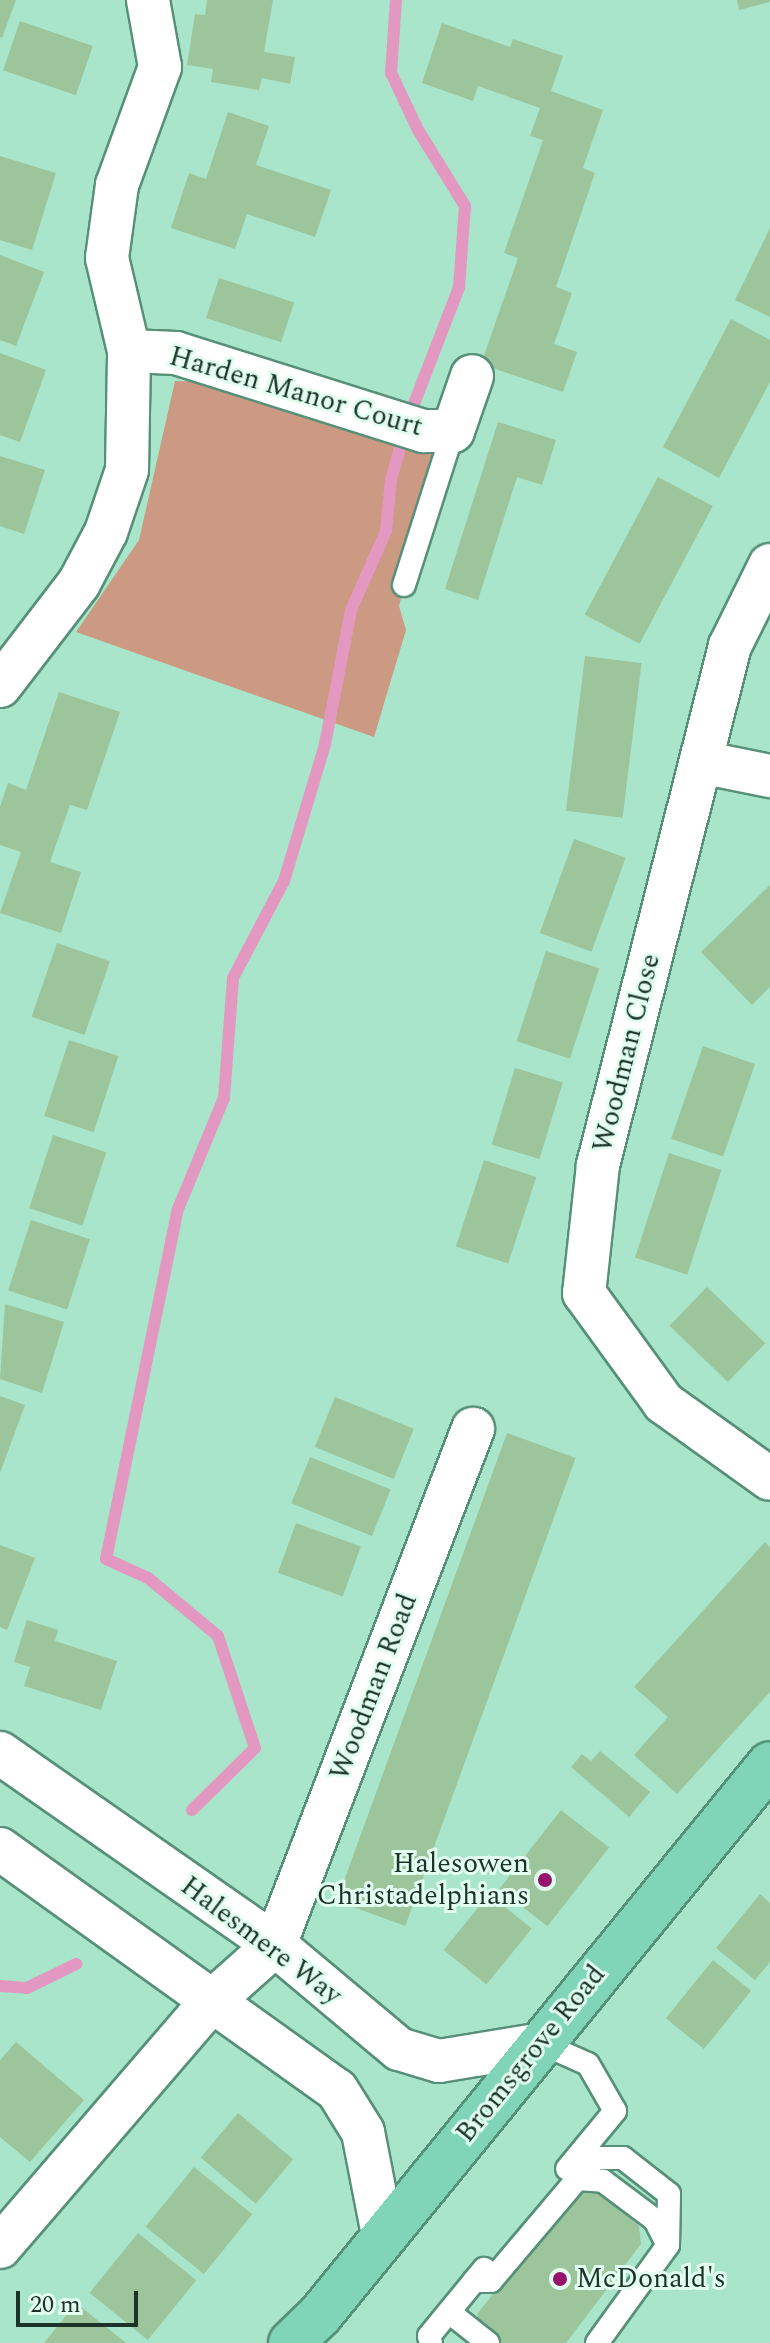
<!DOCTYPE html>
<style>
body{margin:0}
#map{position:relative;width:770px;height:2343px;overflow:hidden;background:#a9e5ca;font-family:Spectral,serif}
div>[style]{position:absolute}
.green>*{inset:0;background:#cc9982}
.stream>*{height:12px;margin:-6px;padding:0 6px;transform-origin:6px;border-radius:6px;background:#e298c1}
.building>*{inset:0;background:#9cc59c;transform-origin:0 0}
.roads{filter:drop-shadow(2px 0 #579078) drop-shadow(-2px 0 #579078) drop-shadow(0 2px #579078) drop-shadow(0 -2px #579078)}
.lane>*{height:22px;margin:-11px;padding:0 11px;transform-origin:11px;border-radius:11px;background:#fff}
.street>*{height:42px;margin:-21px;padding:0 21px;transform-origin:21px;border-radius:21px;background:#fff}
.primary>*{height:44px;margin:-22px;padding:0 22px;transform-origin:22px;border-radius:22px;background:#80d5b9}
.dots>*{width:22px;height:22px;translate:-50% -50%;box-sizing:border-box;border:4px solid #e1fef0;border-radius:50%}
span{translate:-50% -50%;white-space:nowrap;text-align:center;line-height:1.15;-webkit-text-stroke:6px #e1fef0;paint-order:stroke}
.street-label{font-size:28px;color:#1b3329}
.poi-label{font-size:28px;color:#1b3329}
.right{translate:-100% -50%;text-align:right}
.left{translate:0 -50%;text-align:left}
.scale{position:absolute;left:16px;top:2291px;width:122px;height:36px;box-sizing:border-box;border:4px solid #1b3329;border-top:0;padding-left:10px;font-size:24px;line-height:28px;white-space:nowrap;color:#1b3329;-webkit-text-stroke:6px #e1fef0;paint-order:stroke}
</style>
<div id="map">
<div class="green">
<i style="clip-path:polygon(175px 381px,213px 382px,441px 451px,399px 606px,406px 630px,374px 737px,76px 632px,139px 540px)"></i>
</div>
<div class="stream">
<i style="left:192px;top:1810px;width:88px;rotate:-44.5deg"></i>
<i style="left:255px;top:1748px;width:118px;rotate:-108.3deg"></i>
<i style="left:218px;top:1636px;width:91px;rotate:-140.4deg"></i>
<i style="left:148px;top:1578px;width:46px;rotate:-155.7deg"></i>
<i style="left:106px;top:1559px;width:357px;rotate:-78.4deg"></i>
<i style="left:178px;top:1209px;width:120px;rotate:-67.5deg"></i>
<i style="left:224px;top:1098px;width:120px;rotate:-85.7deg"></i>
<i style="left:233px;top:978px;width:110px;rotate:-62.3deg"></i>
<i style="left:284px;top:881px;width:143px;rotate:-73.3deg"></i>
<i style="left:325px;top:744px;width:136px;rotate:-79deg"></i>
<i style="left:351px;top:610px;width:86px;rotate:-66.1deg"></i>
<i style="left:386px;top:531px;width:51px;rotate:-84.4deg"></i>
<i style="left:391px;top:480px;width:60px;rotate:-74.6deg"></i>
<i style="left:407px;top:422px;width:145px;rotate:-68.9deg"></i>
<i style="left:459px;top:287px;width:81px;rotate:-85.8deg"></i>
<i style="left:465px;top:206px;width:89px;rotate:-121.7deg"></i>
<i style="left:418px;top:130px;width:63px;rotate:-115.3deg"></i>
<i style="left:391px;top:73px;width:73px;rotate:-86.1deg"></i>
<i style="left:0;top:1986px;width:27px;rotate:4deg"></i>
<i style="left:27px;top:1988px;width:55px;rotate:-26.1deg"></i>
</div>
<div class="building">
<i style="clip-path:polygon(0 0,16px 0,2px 38px,0 37px)"></i>
<i style="clip-path:polygon(207px 0,273px 0,264px 52px,295px 57px,290px 84px,262px 78px,259px 90px,211px 82px,213px 69px,187px 65px,195px 14px,205px 15px)"></i>
<i style="clip-path:polygon(737px 0,770px 0,770px 2px,739px 10px)"></i>
<i style="left:20px;top:21px;width:77px;height:52px;rotate:19deg"></i>
<i style="clip-path:polygon(442px 23px,510px 47px,513px 39px,563px 56px,551px 91px,603px 110px,583px 168px,595px 173px,556px 287px,572px 293px,554px 344px,577px 352px,563px 392px,481px 364px,518px 258px,504px 253px,543px 140px,530px 136px,540px 108px,478px 86px,473px 101px,422px 83px)"></i>
<i style="clip-path:polygon(228px 112px,269px 126px,256px 165px,331px 190px,315px 237px,247px 214px,235px 249px,171px 228px,189px 173px,206px 179px)"></i>
<i style="clip-path:polygon(0 156px,56px 173px,32px 250px,0 240px)"></i>
<i style="clip-path:polygon(770px 228px,770px 317px,735px 300px)"></i>
<i style="clip-path:polygon(0 255px,44px 272px,16px 346px,0 340px)"></i>
<i style="left:219px;top:278px;width:79px;height:42px;rotate:18deg"></i>
<i style="clip-path:polygon(731px 319px,770px 340px,770px 382px,719px 478px,663px 447px)"></i>
<i style="clip-path:polygon(0 353px,46px 370px,20px 442px,0 435px)"></i>
<i style="clip-path:polygon(498px 422px,556px 440px,542px 485px,517px 477px,478px 600px,445px 589px)"></i>
<i style="clip-path:polygon(0 456px,45px 470px,24px 534px,0 526px)"></i>
<i style="left:658px;top:477px;width:62px;height:156px;rotate:28deg"></i>
<i style="left:585px;top:656px;width:57px;height:156px;rotate:7deg"></i>
<i style="clip-path:polygon(59px 692px,120px 712px,87px 810px,70px 805px,50px 862px,81px 872px,61px 933px,0 913px,21px 852px,0 845px,0 807px,8px 783px,26px 790px)"></i>
<i style="left:574px;top:839px;width:55px;height:100px;rotate:20deg"></i>
<i style="clip-path:polygon(770px 885px,770px 987px,752px 1005px,701px 952px)"></i>
<i style="left:57px;top:943px;width:56px;height:78px;rotate:19deg"></i>
<i style="left:546px;top:951px;width:56px;height:95px;rotate:18deg"></i>
<i style="left:69px;top:1040px;width:52px;height:80px;rotate:18deg"></i>
<i style="left:703px;top:1046px;width:55px;height:98px;rotate:19deg"></i>
<i style="left:515px;top:1068px;width:50px;height:80px;rotate:17deg"></i>
<i style="left:53px;top:1135px;width:56px;height:77px;rotate:18deg"></i>
<i style="left:669px;top:1153px;width:55px;height:110px;rotate:18deg"></i>
<i style="left:484px;top:1160px;width:55px;height:91px;rotate:18deg"></i>
<i style="left:31px;top:1220px;width:62px;height:74px;rotate:18deg"></i>
<i style="left:707px;top:1287px;width:81px;height:54px;rotate:44deg"></i>
<i style="clip-path:polygon(5px 1304px,64px 1322px,42px 1393px,0 1379px)"></i>
<i style="clip-path:polygon(0 1396px,25px 1405px,0 1473px)"></i>
<i style="left:335px;top:1397px;width:85px;height:54px;rotate:22deg"></i>
<i style="left:507px;top:1433px;width:73px;height:498px;rotate:20deg"></i>
<i style="left:310px;top:1457px;width:87px;height:50px;rotate:22deg"></i>
<i style="left:296px;top:1523px;width:69px;height:53px;rotate:20deg"></i>
<i style="clip-path:polygon(765px 1542px,770px 1547px,770px 1692px,677px 1794px,634px 1755px,668px 1717px,634px 1687px)"></i>
<i style="clip-path:polygon(0 1545px,35px 1558px,7px 1630px,0 1627px)"></i>
<i style="clip-path:polygon(27px 1620px,58px 1630px,55px 1641px,117px 1661px,101px 1710px,24px 1686px,30px 1667px,14px 1662px)"></i>
<i style="clip-path:polygon(600px 1751px,650px 1792px,629px 1817px,571px 1767px,582px 1754px,591px 1761px)"></i>
<i style="left:561px;top:1810px;width:61px;height:100px;rotate:38deg"></i>
<i style="left:489px;top:1894px;width:55px;height:72px;rotate:39deg"></i>
<i style="clip-path:polygon(760px 1894px,770px 1903px,770px 1962px,755px 1980px,716px 1948px)"></i>
<i style="left:713px;top:1960px;width:49px;height:75px;rotate:39deg"></i>
<i style="clip-path:polygon(16px 2042px,84px 2100px,30px 2162px,0 2137px,0 2060px)"></i>
<i style="left:238px;top:2113px;width:72px;height:58px;rotate:40deg"></i>
<i style="left:194px;top:2167px;width:75px;height:77px;rotate:39deg"></i>
<i style="clip-path:polygon(593px 2189px,639px 2226px,641px 2244px,566px 2343px,499px 2343px,481px 2328px,477px 2314px,576px 2190px)"></i>
<i style="left:138px;top:2233px;width:75px;height:77px;rotate:39deg"></i>
<i style="clip-path:polygon(76px 2303px,126px 2343px,44px 2343px)"></i>
</div>
<div class="roads">
<div class="lane">
<i style="left:404px;top:585px;width:162px;rotate:-72.3deg"></i>
<i style="left:543px;top:2044px;width:49px;rotate:24deg"></i>
<i style="left:588px;top:2064px;width:54px;rotate:60.1deg"></i>
<i style="left:615px;top:2111px;width:75px;rotate:129.6deg"></i>
<i style="left:577px;top:2179px;width:26px;rotate:4deg"></i>
<i style="left:603px;top:2181px;width:65px;rotate:36.9deg"></i>
<i style="left:655px;top:2220px;width:28px;rotate:63deg"></i>
<i style="left:474px;top:2281px;width:17px"></i>
<i style="left:491px;top:2281px;width:161px;rotate:-49.8deg"></i>
<i style="left:595px;top:2158px;width:28px"></i>
<i style="left:623px;top:2158px;width:58px;rotate:38deg"></i>
<i style="left:669px;top:2194px;width:51px;rotate:91.1deg"></i>
<i style="left:668px;top:2245px;width:121px;rotate:125.9deg"></i>
<i style="left:449px;top:2312px;width:50px;rotate:38.5deg"></i>
<i style="left:431px;top:2343px;width:7px;rotate:-106deg"></i>
<i style="left:429px;top:2336px;width:87px;rotate:-50.6deg"></i>
</div>
<div class="street">
<i style="left:129px;top:351px;width:47px;rotate:2.4deg"></i>
<i style="left:176px;top:353px;width:260px;rotate:17.5deg"></i>
<i style="left:424px;top:431px;width:29px"></i>
<i style="left:453px;top:431px;width:58px;rotate:-70.9deg"></i>
<i style="left:770px;top:565px;width:90px;rotate:116.3deg"></i>
<i style="left:730px;top:646px;width:536px;rotate:104.27deg"></i>
<i style="left:598px;top:1165px;width:129px;rotate:96.2deg"></i>
<i style="left:584px;top:1293px;width:136px;rotate:54deg"></i>
<i style="left:664px;top:1403px;width:130px;rotate:35.6deg"></i>
<i style="left:0;top:686px;width:130px;rotate:-52.5deg"></i>
<i style="left:79px;top:583px;width:58px;rotate:-62.1deg"></i>
<i style="left:106px;top:532px;width:65px;rotate:-71.3deg"></i>
<i style="left:127px;top:470px;width:119px;rotate:-89deg"></i>
<i style="left:129px;top:351px;width:96px;rotate:-103.3deg"></i>
<i style="left:107px;top:258px;width:74px;rotate:-82.2deg"></i>
<i style="left:117px;top:185px;width:126px;rotate:-70deg"></i>
<i style="left:160px;top:67px;width:68px;rotate:-100.2deg"></i>
<i style="left:701px;top:762px;width:70px;rotate:11.5deg"></i>
<i style="left:0;top:1753px;width:335px;rotate:34.9deg"></i>
<i style="left:275px;top:1945px;width:162px;rotate:40deg"></i>
<i style="left:399px;top:2049px;width:42px;rotate:16.7deg"></i>
<i style="left:439px;top:2061px;width:105px;rotate:-9.3deg"></i>
<i style="left:0;top:1849px;width:414px;rotate:35.6deg"></i>
<i style="left:337px;top:2090px;width:49px;rotate:58.2deg"></i>
<i style="left:363px;top:2132px;width:105px;rotate:79deg"></i>
<i style="left:0;top:2247px;width:323px;rotate:-49.3deg"></i>
<i style="left:211px;top:2002px;width:86px;rotate:-41.7deg"></i>
<i style="left:275px;top:1945px;width:553px;rotate:-69.01deg"></i>
</div>
<div class="primary">
<i style="left:291px;top:2343px;width:40px;rotate:-44deg"></i>
<i style="left:320px;top:2315px;width:711px;rotate:-50.76deg"></i>
</div>
</div>
<div class="dots">
<i style="left:545px;top:1880px;background:#95136c"></i>
<i style="left:560px;top:2279px;background:#95136c"></i>
</div>
<div class="street-label">
<span style="left:296px;top:392px;rotate:16deg">Harden Manor Court</span>
<span style="left:627px;top:1053px;rotate:-76deg">Woodman Close</span>
<span style="left:374px;top:1687px;rotate:-69deg">Woodman Road</span>
<span style="left:261px;top:1941px;rotate:37deg">Halesmere Way</span>
<span style="left:531px;top:2054px;rotate:-51deg">Bromsgrove Road</span>
</div>
<div class="poi-label">
<span class="right" style="left:529px;top:1880px">Halesowen<br>Christadelphians</span>
<span class="left" style="left:576px;top:2279px">McDonald's</span>
</div>
<div class="scale">20 m</div>
</div>
